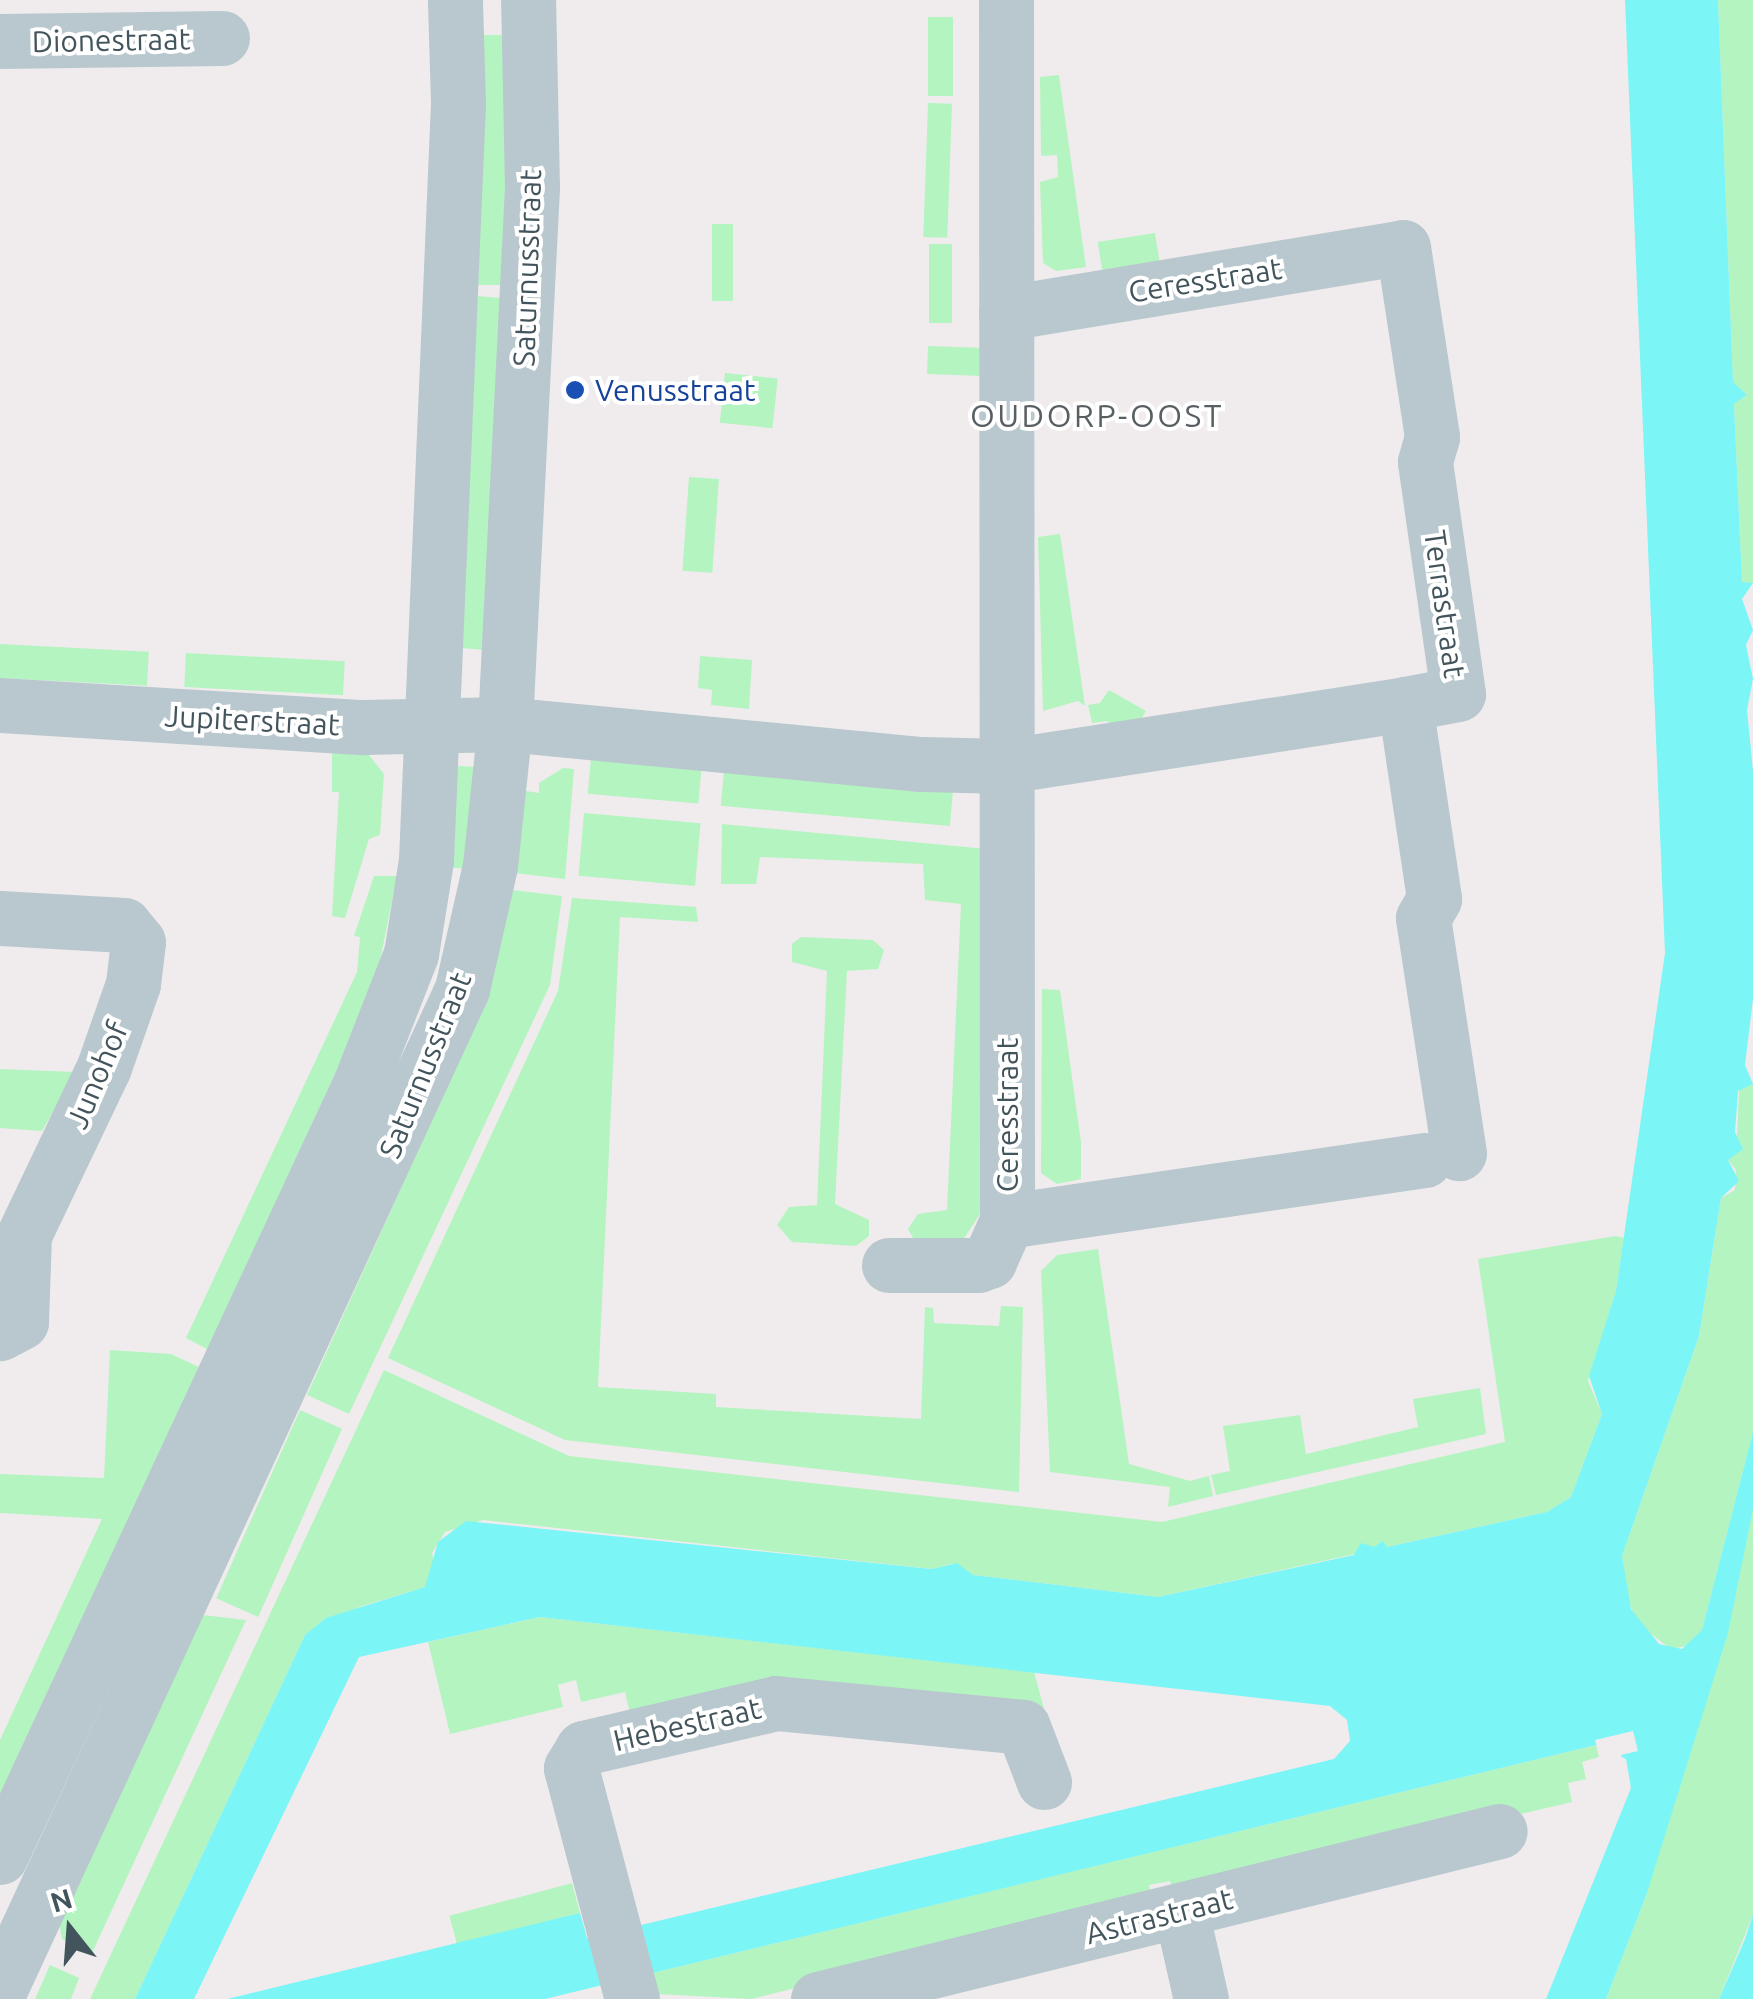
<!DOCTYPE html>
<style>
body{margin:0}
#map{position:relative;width:1753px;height:1999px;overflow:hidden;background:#f0eced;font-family:Ubuntu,sans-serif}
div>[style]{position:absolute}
.green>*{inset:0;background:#b4f4c0;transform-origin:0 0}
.water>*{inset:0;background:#7cf5f6}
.pier>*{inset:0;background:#f0eced}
.minor>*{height:55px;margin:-27.5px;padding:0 27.5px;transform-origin:27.5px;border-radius:27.5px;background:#b9c8ce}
.dots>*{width:28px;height:28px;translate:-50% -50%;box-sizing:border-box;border:5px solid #fff;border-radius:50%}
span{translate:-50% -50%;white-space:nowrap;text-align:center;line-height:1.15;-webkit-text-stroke:8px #fff;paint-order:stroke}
.street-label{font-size:30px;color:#43555c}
.transit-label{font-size:30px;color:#164399}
.left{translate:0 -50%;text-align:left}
.neighbourhood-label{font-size:32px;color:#585f62;letter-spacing:2.5px}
.north{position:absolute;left:20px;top:1879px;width:100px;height:100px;-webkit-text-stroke:8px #fff;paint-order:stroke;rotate:343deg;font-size:28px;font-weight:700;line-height:40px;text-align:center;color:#43555c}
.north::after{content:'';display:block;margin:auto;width:35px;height:45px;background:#43555c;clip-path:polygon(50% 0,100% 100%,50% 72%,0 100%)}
</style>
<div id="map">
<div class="green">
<i style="clip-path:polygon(1718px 0,1753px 0,1753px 583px,1742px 583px,1734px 404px,1747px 395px,1733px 383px)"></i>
<i style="left:928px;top:17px;width:25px;height:79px"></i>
<i style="left:516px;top:35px;width:250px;height:48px;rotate:90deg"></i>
<i style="clip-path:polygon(1059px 75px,1086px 267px,1056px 271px,1043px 263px,1040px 182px,1058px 177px,1057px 155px,1041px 156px,1040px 77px)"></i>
<i style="left:928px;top:103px;width:24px;height:134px;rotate:2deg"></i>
<i style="left:712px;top:224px;width:21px;height:77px"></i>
<i style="left:1155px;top:233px;width:38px;height:58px;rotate:81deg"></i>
<i style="left:929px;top:244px;width:23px;height:79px"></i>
<i style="left:466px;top:295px;width:47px;height:352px;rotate:5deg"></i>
<i style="left:928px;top:346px;width:57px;height:28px;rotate:2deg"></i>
<i style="left:725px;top:373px;width:53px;height:50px;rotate:6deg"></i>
<i style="left:689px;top:477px;width:30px;height:94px;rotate:4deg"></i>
<i style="clip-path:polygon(1060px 534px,1085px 706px,1078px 701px,1043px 711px,1038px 537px)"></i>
<i style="left:0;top:644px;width:149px;height:34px;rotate:3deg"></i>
<i style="left:186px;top:653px;width:159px;height:34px;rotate:3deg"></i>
<i style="clip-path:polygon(700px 656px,752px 660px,749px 709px,711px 705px,712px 690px,698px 688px)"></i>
<i style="clip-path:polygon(1109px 690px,1146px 711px,1134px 731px,1111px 734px,1108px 721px,1092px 723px,1088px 705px,1100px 703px)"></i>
<i style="clip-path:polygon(332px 753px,369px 755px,384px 774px,380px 835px,369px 839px,345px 918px,332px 916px,339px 792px,332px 792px)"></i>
<i style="left:591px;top:757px;width:111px;height:37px;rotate:5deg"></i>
<i style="clip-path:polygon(460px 766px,476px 767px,476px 870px,438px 866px,452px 770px)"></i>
<i style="clip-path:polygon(563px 768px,574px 769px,565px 879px,514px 873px,526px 791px,539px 793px,539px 783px)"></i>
<i style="left:724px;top:769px;width:230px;height:37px;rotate:5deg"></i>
<i style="left:584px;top:813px;width:117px;height:63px;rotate:5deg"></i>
<i style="clip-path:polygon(722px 824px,987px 849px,986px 1205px,961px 1243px,917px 1245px,908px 1229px,918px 1214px,947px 1210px,961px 904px,925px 900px,923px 864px,760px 857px,756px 884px,721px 884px)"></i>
<i style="clip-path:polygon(374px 876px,397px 876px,375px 986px,209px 1350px,186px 1338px,357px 972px,360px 937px,354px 936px)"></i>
<i style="clip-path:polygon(513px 890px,562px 896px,550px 985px,349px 1414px,307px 1395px,473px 1030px)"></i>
<i style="clip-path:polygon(572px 898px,696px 907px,698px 922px,620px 917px,598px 1387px,716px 1394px,716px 1407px,921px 1419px,925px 1307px,933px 1308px,934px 1323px,999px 1326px,1001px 1306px,1023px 1307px,1019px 1492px,565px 1440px,388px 1358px,558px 991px)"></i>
<i style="clip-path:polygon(801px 937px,873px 940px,884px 950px,878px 969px,847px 971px,835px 1204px,869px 1220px,869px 1236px,856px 1246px,792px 1242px,777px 1225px,789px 1207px,817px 1205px,827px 971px,792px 962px,792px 944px)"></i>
<i style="clip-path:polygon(1042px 989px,1060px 990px,1081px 1142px,1081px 1179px,1057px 1184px,1041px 1173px)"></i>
<i style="clip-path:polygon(0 1069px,76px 1072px,42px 1131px,0 1128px)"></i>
<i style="clip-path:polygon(1753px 1084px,1753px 1432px,1702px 1630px,1691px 1645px,1671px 1649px,1638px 1624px,1625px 1592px,1622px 1556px,1699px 1336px,1721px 1198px,1735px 1190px,1736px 1170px,1728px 1160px,1737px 1138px,1739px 1090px)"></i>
<i style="clip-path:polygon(1616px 1236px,1624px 1238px,1616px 1291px,1588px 1381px,1602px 1414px,1571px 1497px,1547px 1512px,1158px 1597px,973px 1575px,951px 1564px,933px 1569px,483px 1520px,445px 1532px,432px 1553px,435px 1566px,425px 1587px,359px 1607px,305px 1635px,135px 1999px,90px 1999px,384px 1370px,569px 1456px,1162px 1522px,1505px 1442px,1478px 1259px)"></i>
<i style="clip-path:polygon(1098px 1249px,1129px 1464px,1190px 1481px,1209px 1476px,1213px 1496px,1168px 1507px,1170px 1487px,1050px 1472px,1041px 1271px,1057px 1255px)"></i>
<i style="clip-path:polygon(110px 1350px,171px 1354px,201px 1368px,0 1794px,0 1740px,102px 1519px,0 1513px,0 1474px,104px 1478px)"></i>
<i style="clip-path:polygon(1480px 1388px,1486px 1434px,1216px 1495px,1211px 1475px,1230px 1471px,1223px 1426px,1300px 1415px,1306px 1454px,1418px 1427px,1413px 1399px)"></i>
<i style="left:300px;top:1410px;width:46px;height:206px;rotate:24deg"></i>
<i style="clip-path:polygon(1753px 1491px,1753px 1915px,1719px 1999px,1606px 1999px,1646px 1896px)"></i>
<i style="clip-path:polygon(203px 1615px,246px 1620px,92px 1953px,62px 1939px,59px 1923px)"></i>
<i style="clip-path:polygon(540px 1617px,1034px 1672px,1046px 1716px,632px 1722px,625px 1692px,581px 1702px,576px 1680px,558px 1685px,563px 1707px,450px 1734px,428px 1642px)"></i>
<i style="clip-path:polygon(1596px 1745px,1599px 1757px,1582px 1762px,1586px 1779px,1568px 1783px,1572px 1802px,1174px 1896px,1170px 1881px,1149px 1885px,1152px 1901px,751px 1999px,657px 1994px,652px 1973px)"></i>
<i style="left:572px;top:1883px;width:31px;height:127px;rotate:75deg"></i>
<i style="clip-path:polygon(50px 1965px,79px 1978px,71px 1999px,35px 1999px)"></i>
</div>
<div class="water">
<i style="clip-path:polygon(1625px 0,1718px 0,1733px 382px,1747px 395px,1734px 404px,1742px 582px,1753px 583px,1742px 599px,1753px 630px,1746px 645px,1753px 679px,1747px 710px,1753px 771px,1753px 999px,1745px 1065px,1753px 1084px,1738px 1091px,1735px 1132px,1743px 1149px,1728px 1160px,1739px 1181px,1721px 1198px,1699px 1336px,1622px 1556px,1631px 1609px,1659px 1644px,1682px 1649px,1702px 1630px,1753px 1432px,1753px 1509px,1728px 1633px,1646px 1896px,1606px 1999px,1546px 1999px,1631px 1788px,1626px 1759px,1596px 1745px,545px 1999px,227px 1999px,580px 1913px,587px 1938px,1334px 1759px,1350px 1741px,1347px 1720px,1330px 1706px,540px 1617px,359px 1657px,194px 1999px,135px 1999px,305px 1635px,326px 1618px,425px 1587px,438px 1542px,466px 1521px,932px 1569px,957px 1563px,973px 1575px,1158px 1597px,1354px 1555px,1361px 1543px,1374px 1547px,1383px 1541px,1387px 1547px,1547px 1512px,1571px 1497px,1602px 1414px,1589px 1376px,1616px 1291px,1665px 953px)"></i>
<i style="clip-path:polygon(1753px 1915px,1753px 1999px,1719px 1999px,1745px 1939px)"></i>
</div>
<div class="pier">
<i style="clip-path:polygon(1633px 1731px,1638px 1751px,1621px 1755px,1623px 1765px,1598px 1750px,1595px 1740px)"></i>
</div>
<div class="minor">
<i style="left:1006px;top:0;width:1221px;rotate:89.95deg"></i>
<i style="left:1007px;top:1221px;width:422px;rotate:-8.3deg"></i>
<i style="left:0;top:41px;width:222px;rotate:-0.8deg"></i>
<i style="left:1006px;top:313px;width:402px;rotate:-9.4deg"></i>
<i style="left:1403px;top:247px;width:192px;rotate:81.3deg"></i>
<i style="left:1432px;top:437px;width:26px;rotate:106deg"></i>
<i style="left:1425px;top:462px;width:234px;rotate:81.9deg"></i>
<i style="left:1458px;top:694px;width:54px;rotate:169.3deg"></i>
<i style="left:1405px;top:704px;width:197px;rotate:81.5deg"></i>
<i style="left:1434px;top:899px;width:22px;rotate:120deg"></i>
<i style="left:1423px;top:918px;width:238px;rotate:81.3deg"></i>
<i style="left:0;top:705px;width:364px;rotate:3.5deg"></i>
<i style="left:363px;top:727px;width:142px;rotate:-1.2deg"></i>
<i style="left:505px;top:724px;width:418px;rotate:5.5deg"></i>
<i style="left:921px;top:764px;width:85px;rotate:1.3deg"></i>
<i style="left:1006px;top:766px;width:404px;rotate:-8.8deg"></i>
<i style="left:0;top:918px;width:124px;rotate:3.2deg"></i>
<i style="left:124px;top:925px;width:22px;rotate:51deg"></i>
<i style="left:138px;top:942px;width:42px;rotate:96.8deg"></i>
<i style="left:133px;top:984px;width:88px;rotate:109.3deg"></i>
<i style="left:104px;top:1067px;width:186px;rotate:115.5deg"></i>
<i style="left:24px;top:1235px;width:87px;rotate:92deg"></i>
<i style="left:21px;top:1322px;width:24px;rotate:152deg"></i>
<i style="left:889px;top:1265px;width:89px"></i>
<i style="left:978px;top:1265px;width:12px;rotate:-20deg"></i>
<i style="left:989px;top:1261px;width:44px;rotate:-65.8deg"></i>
<i style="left:0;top:1857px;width:853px;rotate:-65.03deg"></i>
<i style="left:360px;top:1084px;width:140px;rotate:-68.6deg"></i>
<i style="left:411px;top:954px;width:95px;rotate:-80.9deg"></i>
<i style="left:426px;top:860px;width:758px;rotate:-87.58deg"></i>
<i style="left:458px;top:103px;width:103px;rotate:-91.7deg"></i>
<i style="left:1181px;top:1911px;width:90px;rotate:77.2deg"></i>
<i style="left:0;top:1989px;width:1102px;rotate:-65.2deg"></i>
<i style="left:462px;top:989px;width:126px;rotate:-77.2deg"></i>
<i style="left:490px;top:866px;width:143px;rotate:-84deg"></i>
<i style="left:505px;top:724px;width:538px;rotate:-87.12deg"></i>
<i style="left:532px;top:187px;width:187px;rotate:-91.2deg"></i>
<i style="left:632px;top:1999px;width:239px;rotate:-104.8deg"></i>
<i style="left:571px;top:1768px;width:23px;rotate:-59deg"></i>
<i style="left:583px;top:1748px;width:198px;rotate:-13.1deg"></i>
<i style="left:776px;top:1703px;width:248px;rotate:5.5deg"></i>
<i style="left:1023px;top:1727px;width:59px;rotate:69.1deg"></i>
<i style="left:818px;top:1999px;width:702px;rotate:-13.84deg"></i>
</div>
<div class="dots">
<i style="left:575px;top:390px;background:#1a4fb4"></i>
</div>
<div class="street-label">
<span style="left:111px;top:40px;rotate:-1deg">Dionestraat</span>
<span style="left:527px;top:268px;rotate:-88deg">Saturnusstraat</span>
<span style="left:1205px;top:280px;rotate:-9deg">Ceresstraat</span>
<span style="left:1445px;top:604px;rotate:82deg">Terrastraat</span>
<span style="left:252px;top:720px;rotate:3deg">Jupiterstraat</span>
<span style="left:425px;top:1065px;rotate:-68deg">Saturnusstraat</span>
<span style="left:97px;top:1075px;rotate:-67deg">Junohof</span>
<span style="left:1007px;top:1115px;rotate:-90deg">Ceresstraat</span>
<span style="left:687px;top:1724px;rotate:-13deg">Hebestraat</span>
<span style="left:1159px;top:1916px;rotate:-14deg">Astrastraat</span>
</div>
<div class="transit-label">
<span class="left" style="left:595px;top:390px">Venusstraat</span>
</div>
<div class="neighbourhood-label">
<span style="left:1097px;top:415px">OUDORP-OOST</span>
</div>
<div class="north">N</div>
</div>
